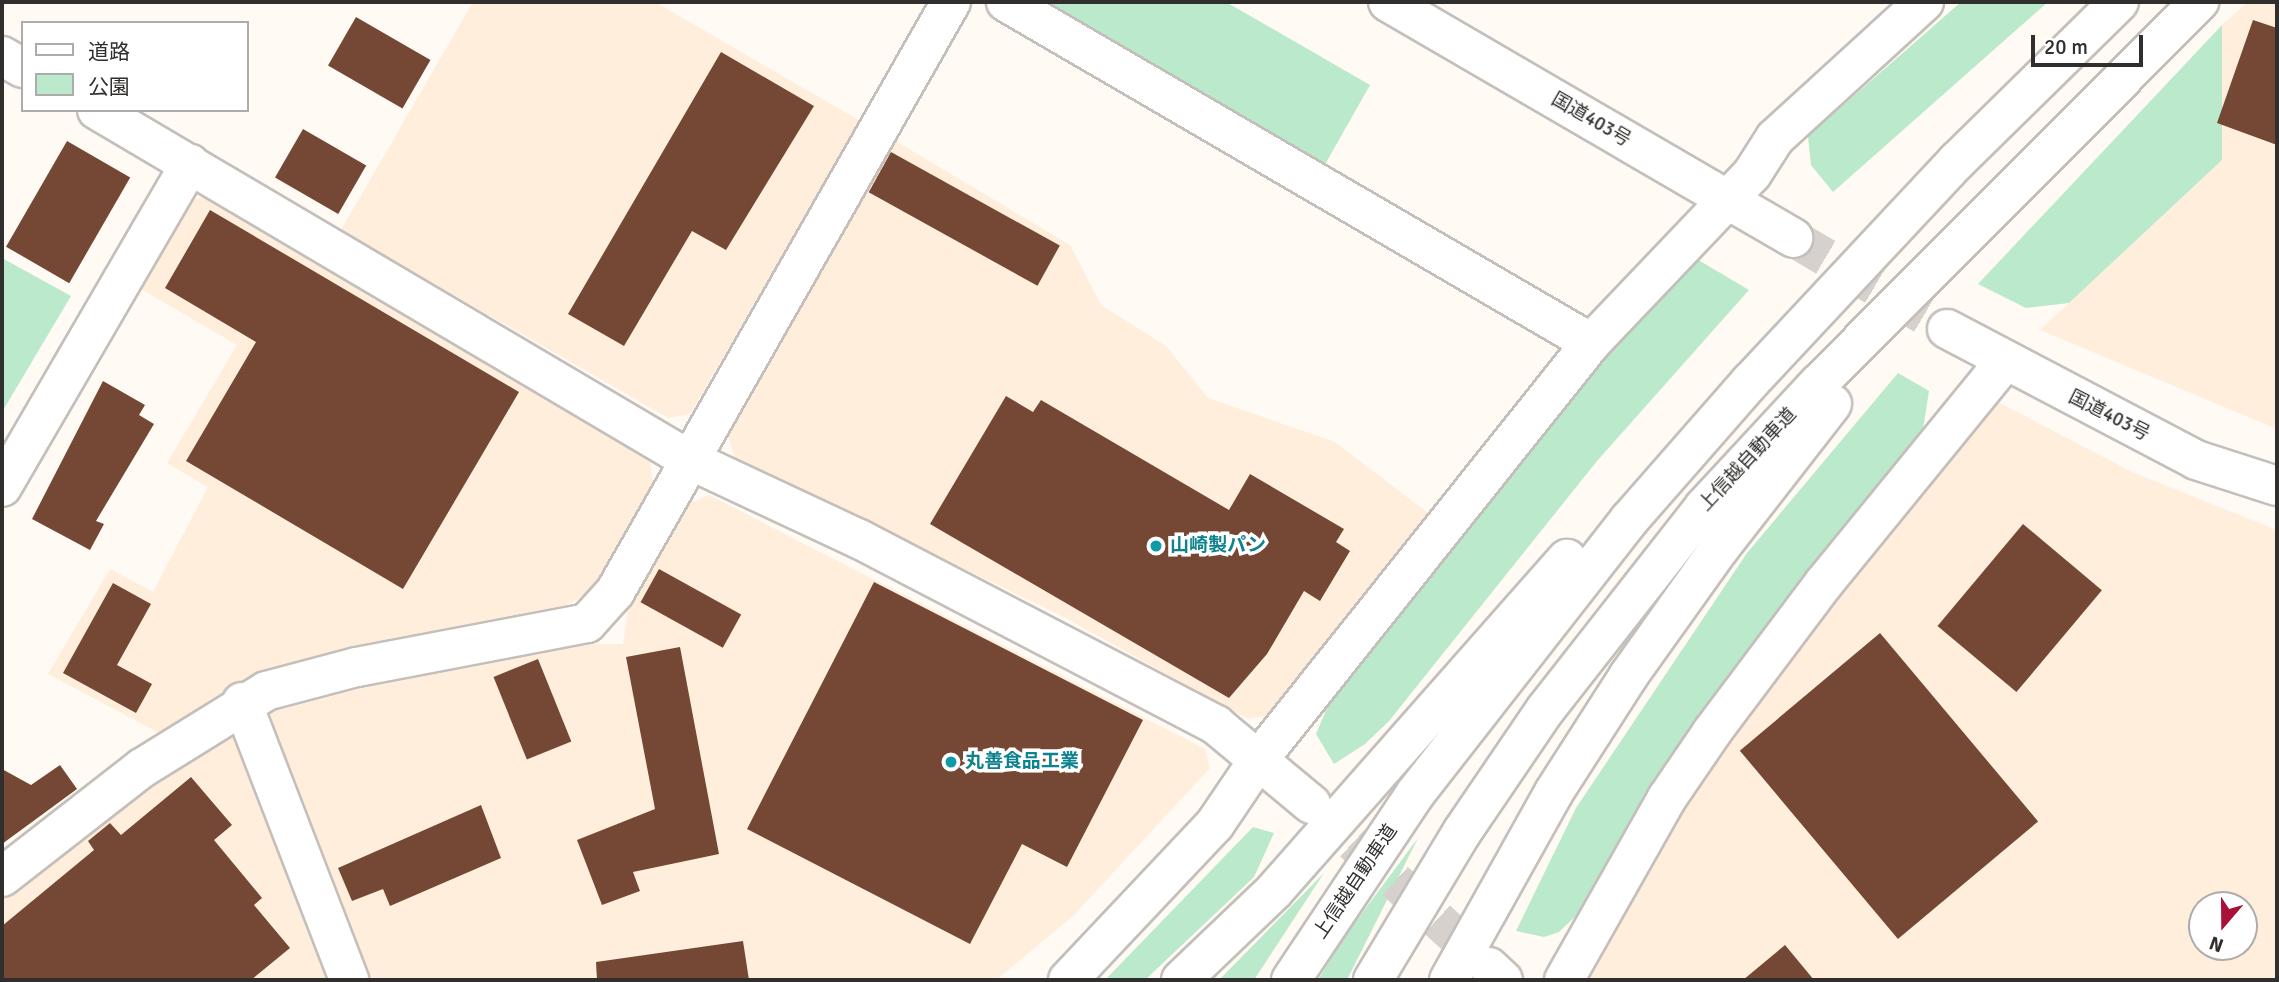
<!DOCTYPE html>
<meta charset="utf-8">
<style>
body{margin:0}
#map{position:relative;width:2279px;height:982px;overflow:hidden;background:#fffaf4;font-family:Signika,"Noto Sans JP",sans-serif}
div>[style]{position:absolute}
.industrial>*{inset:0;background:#ffeedc}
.green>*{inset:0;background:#bae9cc}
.building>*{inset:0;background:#744834;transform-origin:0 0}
.minor-tunnel>*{height:38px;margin-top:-19px;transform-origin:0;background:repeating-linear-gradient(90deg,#d6d1cc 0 38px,transparent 0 57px)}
.highway-tunnel>*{height:38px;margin-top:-19px;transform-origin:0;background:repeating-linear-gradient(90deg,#d6d1cc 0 38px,transparent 0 57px)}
.roads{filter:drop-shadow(2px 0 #c4bfba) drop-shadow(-2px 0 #c4bfba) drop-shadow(0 2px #c4bfba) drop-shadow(0 -2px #c4bfba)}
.minor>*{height:38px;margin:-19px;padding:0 19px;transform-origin:19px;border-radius:19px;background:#fff}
.highway>*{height:38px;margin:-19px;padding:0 19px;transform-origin:19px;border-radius:19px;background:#fff}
.dots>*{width:19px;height:19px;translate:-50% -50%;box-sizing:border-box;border:4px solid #fff;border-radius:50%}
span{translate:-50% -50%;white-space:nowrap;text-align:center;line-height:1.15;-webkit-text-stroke:7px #fff;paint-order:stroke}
.street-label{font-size:19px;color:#312f2d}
.culture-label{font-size:19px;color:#0d838f;font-weight:700}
.left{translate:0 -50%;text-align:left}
.frame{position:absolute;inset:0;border:4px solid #312f2d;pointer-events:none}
.legend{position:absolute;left:21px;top:21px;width:228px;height:91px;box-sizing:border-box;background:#fff;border:2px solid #adacab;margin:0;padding:9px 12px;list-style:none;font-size:21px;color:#312f2d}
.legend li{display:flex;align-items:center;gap:14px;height:35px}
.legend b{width:35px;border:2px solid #adacab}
.north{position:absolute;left:2188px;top:891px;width:70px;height:70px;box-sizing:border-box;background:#fff;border:2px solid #adacab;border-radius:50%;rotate:200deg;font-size:19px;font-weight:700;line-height:28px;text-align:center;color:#312f2d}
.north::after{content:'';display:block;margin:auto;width:24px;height:32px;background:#a91238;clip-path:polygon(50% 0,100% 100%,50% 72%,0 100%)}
.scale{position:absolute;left:2031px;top:35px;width:112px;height:32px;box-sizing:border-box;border:4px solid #312f2d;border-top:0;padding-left:9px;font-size:21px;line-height:24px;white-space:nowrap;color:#312f2d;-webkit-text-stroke:5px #fff;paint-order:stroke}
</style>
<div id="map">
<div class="industrial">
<i style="clip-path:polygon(473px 2px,655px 2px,860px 121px,690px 414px,668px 418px,341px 230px)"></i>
<i style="clip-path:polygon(2248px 2px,2277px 2px,2277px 429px,2040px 330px,2222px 160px,2222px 25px)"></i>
<i style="clip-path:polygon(894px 140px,1070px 245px,1101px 305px,1166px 346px,1208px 398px,1335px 442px,1428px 513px,1269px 715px,1248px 719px,1060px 615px,735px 459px,727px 431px)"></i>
<i style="clip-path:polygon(206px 196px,650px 461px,653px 485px,602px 575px,579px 599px,555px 610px,319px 656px,253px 679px,159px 733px,48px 674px,110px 569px,153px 592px,208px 487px,167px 463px,237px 345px,134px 285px,177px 206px)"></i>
<i style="clip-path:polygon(evenodd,1998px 402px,2132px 472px,2277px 530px,2277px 980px,1587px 980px,1603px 935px,1723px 736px,1998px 402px,2202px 905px,2244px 905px,2244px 947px,2202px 947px,2202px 905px)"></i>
<i style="clip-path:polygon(709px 495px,1205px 749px,1210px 768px,1073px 916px,996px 980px,365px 980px,258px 715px,398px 679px,585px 644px,623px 644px,629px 604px,683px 506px)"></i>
<i style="clip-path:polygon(240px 725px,335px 980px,2px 980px,2px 897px,173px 766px)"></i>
</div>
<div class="green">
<i style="clip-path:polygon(1034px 2px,1226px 2px,1370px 85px,1323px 168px)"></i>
<i style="clip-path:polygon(1961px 2px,2048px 2px,1833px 192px,1811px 165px,1808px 136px)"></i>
<i style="clip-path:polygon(2222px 25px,2222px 160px,2069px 303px,2026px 308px,1978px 284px)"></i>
<i style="clip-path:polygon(1690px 255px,1749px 290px,1597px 461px,1389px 721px,1365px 744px,1334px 764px,1316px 734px,1336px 687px,1543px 420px)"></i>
<i style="clip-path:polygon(2px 258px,71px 296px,2px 412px)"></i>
<i style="clip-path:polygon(1898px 373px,1929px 391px,1921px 442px,1704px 720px,1579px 913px,1559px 932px,1544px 937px,1516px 931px,1576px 808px,1747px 553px)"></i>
<i style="clip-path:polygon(1253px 827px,1274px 833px,1254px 877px,1145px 980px,1105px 980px)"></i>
<i style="clip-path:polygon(1418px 838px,1347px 980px,1318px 980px,1345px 936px)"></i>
<i style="clip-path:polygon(1324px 873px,1254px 980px,1218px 980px,1222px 977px)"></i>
</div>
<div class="building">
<i style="left:356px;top:17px;width:86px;height:56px;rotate:30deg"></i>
<i style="clip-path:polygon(2253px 20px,2277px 28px,2277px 145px,2217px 123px)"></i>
<i style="clip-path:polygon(721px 52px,814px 106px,726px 250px,692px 231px,624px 346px,568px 314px)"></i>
<i style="left:303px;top:129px;width:73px;height:56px;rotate:30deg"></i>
<i style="left:67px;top:141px;width:73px;height:122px;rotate:30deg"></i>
<i style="left:891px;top:152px;width:193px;height:46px;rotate:29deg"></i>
<i style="clip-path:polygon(210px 210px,519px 392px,403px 589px,186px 461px,256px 342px,165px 288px)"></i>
<i style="clip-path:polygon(103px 381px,145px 405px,139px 415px,154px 424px,96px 521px,104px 524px,90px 550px,32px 519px)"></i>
<i style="clip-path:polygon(1006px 396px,1033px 412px,1041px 400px,1229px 510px,1250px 474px,1344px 529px,1336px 542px,1350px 551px,1320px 601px,1304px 591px,1267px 654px,1229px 698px,930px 524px)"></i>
<i style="left:2023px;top:524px;width:103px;height:133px;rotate:40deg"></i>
<i style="left:659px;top:569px;width:94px;height:38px;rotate:29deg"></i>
<i style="clip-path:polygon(874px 582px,1143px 720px,1067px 867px,1022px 844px,970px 944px,747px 829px)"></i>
<i style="clip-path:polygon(113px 583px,151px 604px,117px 665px,152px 684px,136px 713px,63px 673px)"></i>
<i style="left:1880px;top:633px;width:246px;height:183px;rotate:50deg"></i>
<i style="clip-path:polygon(680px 647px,719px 854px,633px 872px,640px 891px,602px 905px,577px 840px,655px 809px,626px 657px)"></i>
<i style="left:538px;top:659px;width:89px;height:48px;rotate:68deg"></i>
<i style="clip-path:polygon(60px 765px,77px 789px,2px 844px,2px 769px,31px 785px)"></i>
<i style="clip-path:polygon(191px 777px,232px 825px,214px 840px,262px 898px,254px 905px,290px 948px,251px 980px,2px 980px,2px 926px,94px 850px,88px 841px,110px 823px,121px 835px)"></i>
<i style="clip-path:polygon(481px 805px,501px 858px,390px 906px,383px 889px,352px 901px,338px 868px)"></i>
<i style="clip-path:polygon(743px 941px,749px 980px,597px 980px,596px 962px)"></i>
<i style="clip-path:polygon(1785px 945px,1814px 980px,1743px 980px)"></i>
</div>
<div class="minor-tunnel">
<i style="left:1311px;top:804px;width:241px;rotate:42.5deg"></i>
</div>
<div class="highway-tunnel">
<i style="left:1793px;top:238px;width:179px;rotate:30.6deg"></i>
</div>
<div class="roads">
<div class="minor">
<i style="left:1006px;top:2px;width:677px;rotate:30.24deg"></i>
<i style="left:2px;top:56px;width:24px;rotate:30deg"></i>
<i style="left:97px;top:110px;width:686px;rotate:30.56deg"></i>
<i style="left:688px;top:459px;width:189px;rotate:25.1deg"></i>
<i style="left:859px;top:539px;width:403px;rotate:27.5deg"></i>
<i style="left:1216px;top:725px;width:124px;rotate:39.7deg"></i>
<i style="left:2px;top:487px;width:374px;rotate:-59.8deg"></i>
<i style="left:242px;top:702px;width:298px;rotate:68.9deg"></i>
<i style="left:2px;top:877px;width:177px;rotate:-37.9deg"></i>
<i style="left:142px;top:768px;width:146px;rotate:-31.8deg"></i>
<i style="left:266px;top:691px;width:94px;rotate:-14.8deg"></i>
<i style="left:357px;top:667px;width:234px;rotate:-10.8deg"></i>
<i style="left:587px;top:623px;width:42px;rotate:-47.9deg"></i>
<i style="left:615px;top:592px;width:679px;rotate:-60.34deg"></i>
<i style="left:1489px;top:967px;width:19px;rotate:43deg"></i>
<i style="left:1068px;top:980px;width:214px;rotate:-46.7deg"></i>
<i style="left:1215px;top:824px;width:78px;rotate:-55.9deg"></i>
<i style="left:1259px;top:759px;width:532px;rotate:-51.41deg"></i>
<i style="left:1591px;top:343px;width:233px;rotate:-46.4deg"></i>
<i style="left:1752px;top:174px;width:43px;rotate:-57.4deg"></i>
<i style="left:1775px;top:138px;width:202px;rotate:-42.4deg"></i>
<i style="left:1564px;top:980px;width:209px;rotate:-60.5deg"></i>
<i style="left:1667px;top:798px;width:80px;rotate:-55.7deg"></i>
<i style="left:1712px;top:732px;width:186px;rotate:-53.1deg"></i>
<i style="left:1824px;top:583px;width:285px;rotate:-50.8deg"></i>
</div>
<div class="highway">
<i style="left:1388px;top:2px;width:469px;rotate:30.2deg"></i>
<i style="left:1947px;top:329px;width:281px;rotate:27.7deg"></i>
<i style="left:2196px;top:460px;width:85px;rotate:17.8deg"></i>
<i style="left:1181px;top:980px;width:129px;rotate:-43.7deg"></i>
<i style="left:1274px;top:891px;width:443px;rotate:-48.6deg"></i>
<i style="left:1291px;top:980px;width:224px;rotate:-56.3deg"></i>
<i style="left:1415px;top:794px;width:349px;rotate:-52deg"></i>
<i style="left:1630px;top:519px;width:182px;rotate:-48.8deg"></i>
<i style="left:1750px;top:382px;width:303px;rotate:-46.9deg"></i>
<i style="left:1957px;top:161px;width:227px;rotate:-44.5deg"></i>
<i style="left:1373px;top:980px;width:173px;rotate:-59deg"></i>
<i style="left:1462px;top:832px;width:148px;rotate:-55.8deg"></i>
<i style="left:1545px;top:710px;width:258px;rotate:-51.9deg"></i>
<i style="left:1704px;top:507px;width:168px;rotate:-47.2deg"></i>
<i style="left:1818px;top:384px;width:540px;rotate:-45.08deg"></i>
<i style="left:1449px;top:980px;width:215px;rotate:-60.8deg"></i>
<i style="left:1554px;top:792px;width:139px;rotate:-57.3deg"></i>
<i style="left:1629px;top:675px;width:155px;rotate:-54.5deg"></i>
<i style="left:1719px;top:549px;width:184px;rotate:-52.1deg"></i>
</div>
</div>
<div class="dots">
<i style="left:1156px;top:546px;background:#0f9aa8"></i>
<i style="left:951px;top:762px;background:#0f9aa8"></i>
</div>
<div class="street-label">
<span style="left:1591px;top:120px;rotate:30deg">国道403号</span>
<span style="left:2109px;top:416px;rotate:27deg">国道403号</span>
<span style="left:1748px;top:460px;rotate:-47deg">上信越自動車道</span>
<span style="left:1356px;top:882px;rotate:-56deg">上信越自動車道</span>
</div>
<div class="culture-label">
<span class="left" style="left:1170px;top:546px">山崎製パン</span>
<span class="left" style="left:965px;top:762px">丸善食品工業</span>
</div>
<div class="frame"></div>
<ul class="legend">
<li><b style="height:9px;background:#fff"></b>道路</li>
<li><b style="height:19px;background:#bae9cc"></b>公園</li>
</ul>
<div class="north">N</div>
<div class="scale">20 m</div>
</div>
